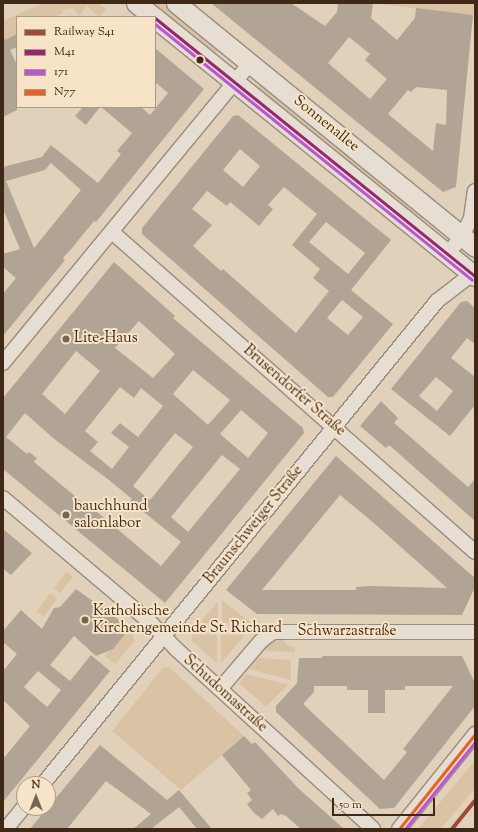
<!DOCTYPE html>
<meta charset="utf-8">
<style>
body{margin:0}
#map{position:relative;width:478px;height:832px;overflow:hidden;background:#e1d1bb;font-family:"Sorts Mill Goudy",serif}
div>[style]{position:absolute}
.green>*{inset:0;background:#d9c3a4;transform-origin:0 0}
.building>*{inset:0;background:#b1a495}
.roads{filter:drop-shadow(1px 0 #988c7d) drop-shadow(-1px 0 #988c7d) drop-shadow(0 1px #988c7d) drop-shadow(0 -1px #988c7d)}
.street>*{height:14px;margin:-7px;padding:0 7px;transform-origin:7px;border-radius:7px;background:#e6ded3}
.secondary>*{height:19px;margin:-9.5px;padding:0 9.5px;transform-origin:9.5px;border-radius:9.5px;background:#e6ded3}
.bus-1>*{height:3px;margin:-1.5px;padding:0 1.5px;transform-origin:1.5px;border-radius:1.5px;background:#95276e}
.bus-2>*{height:3px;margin:-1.5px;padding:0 1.5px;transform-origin:1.5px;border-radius:1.5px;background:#ba55d3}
.bus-3>*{height:3px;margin:-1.5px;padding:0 1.5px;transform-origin:1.5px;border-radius:1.5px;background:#e96221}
.rail-1>*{height:4px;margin:-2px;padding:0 2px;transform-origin:2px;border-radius:2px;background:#9f4c37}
.dots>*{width:11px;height:11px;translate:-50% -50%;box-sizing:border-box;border:2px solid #f6e3c8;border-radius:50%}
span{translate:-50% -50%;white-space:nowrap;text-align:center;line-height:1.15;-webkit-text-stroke:4px #f6e3c8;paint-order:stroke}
.street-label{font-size:15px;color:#3f2916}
.poi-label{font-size:15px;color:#3f2916}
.left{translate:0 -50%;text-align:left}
.frame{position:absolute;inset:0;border:4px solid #3f2916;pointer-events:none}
.legend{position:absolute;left:16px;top:16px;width:140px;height:92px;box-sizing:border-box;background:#f6e3c8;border:1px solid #ad9981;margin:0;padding:5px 7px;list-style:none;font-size:12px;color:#3f2916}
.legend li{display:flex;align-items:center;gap:8px;height:20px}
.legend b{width:20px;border:1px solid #ad9981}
.north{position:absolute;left:16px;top:776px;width:40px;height:40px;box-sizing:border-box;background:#f6e3c8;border:1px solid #ad9981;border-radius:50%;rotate:0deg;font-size:11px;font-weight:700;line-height:16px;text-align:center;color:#3f2916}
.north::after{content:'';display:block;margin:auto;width:14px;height:18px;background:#786450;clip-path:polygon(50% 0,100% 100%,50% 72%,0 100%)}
.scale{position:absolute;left:332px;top:798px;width:103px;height:18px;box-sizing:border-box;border:2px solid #3f2916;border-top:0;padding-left:5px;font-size:12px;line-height:14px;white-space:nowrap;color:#3f2916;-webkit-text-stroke:3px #f6e3c8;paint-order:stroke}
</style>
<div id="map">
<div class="green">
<i style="clip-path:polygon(43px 3px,99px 3px,106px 9px,99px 17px,87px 6px,79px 16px,74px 8px,62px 10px,63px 13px,54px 17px,17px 17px,17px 34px,3px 41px,3px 21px)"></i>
<i style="clip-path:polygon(149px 3px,165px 3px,190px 24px,188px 26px,195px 31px,197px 29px,220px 47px,213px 55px)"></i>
<i style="clip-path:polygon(370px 3px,474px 3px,473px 15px)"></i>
<i style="clip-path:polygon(260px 83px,432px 221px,431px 226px,424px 217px,422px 219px,368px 181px,255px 89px)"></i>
<i style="clip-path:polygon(66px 572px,73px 577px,60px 593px,54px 589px)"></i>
<i style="left:50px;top:593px;width:9px;height:23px;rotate:36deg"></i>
<i style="clip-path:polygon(222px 600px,251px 623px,222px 623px)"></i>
<i style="clip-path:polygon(218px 601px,218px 623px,200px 623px)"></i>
<i style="clip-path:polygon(130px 625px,133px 627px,134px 642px,115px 664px,105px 656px)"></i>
<i style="clip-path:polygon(195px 634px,217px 635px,217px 663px,192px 641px,192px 636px)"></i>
<i style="clip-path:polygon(221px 635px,245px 635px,221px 663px)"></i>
<i style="clip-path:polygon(281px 638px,290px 647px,295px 647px,295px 652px,266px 651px,263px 646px,269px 641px)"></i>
<i style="clip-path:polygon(258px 658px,291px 660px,291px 680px,249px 669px)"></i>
<i style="clip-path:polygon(169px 667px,244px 736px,181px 790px,112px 731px,163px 668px)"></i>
<i style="clip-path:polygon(246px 674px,288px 685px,266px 707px,239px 683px)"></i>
<i style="clip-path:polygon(475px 760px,475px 788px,468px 797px,440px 829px,418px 829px)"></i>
</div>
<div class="building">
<i style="clip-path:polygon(evenodd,211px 3px,291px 3px,325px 26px,337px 12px,338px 3px,373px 3px,371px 18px,397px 40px,415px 18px,416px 8px,473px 15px,456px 187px,443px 192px,211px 3px,349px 37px,370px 54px,365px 60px,387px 79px,370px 99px,328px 63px,349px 37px,211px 3px,416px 87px,447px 90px,446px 125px,436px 123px,433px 151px,388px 114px,408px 90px,411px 92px,416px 87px)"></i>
<i style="clip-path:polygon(3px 34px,5px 40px,17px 34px,17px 47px,10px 50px,17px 65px,17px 110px,3px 117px)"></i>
<i style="clip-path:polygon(evenodd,155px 48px,204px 89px,100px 217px,96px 222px,94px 221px,72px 248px,63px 258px,65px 260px,3px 336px,3px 294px,16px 278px,3px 267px,3px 254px,20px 249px,3px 209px,3px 167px,42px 157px,51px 145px,98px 183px,121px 154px,117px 151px,132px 133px,101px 107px,141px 107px,150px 115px,168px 93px,155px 82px,155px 48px,51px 163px,81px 190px,34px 248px,6px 181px,45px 170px,51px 163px)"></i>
<i style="clip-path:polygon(83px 107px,100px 107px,86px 125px,75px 116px)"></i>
<i style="clip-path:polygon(evenodd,238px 115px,391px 240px,351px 290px,393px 324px,333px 397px,328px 397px,142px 234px,142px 228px,233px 116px,238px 115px,240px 149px,260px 166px,243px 187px,223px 170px,240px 149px,238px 115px,284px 187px,317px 214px,292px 245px,320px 269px,313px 278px,329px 291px,296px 333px,223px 269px,221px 271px,193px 246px,212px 225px,192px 209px,207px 191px,227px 206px,230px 202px,259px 226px,273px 209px,268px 205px,284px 187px,238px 115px,326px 222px,365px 253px,348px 274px,309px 242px,326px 222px,238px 115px,342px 300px,363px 317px,348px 335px,327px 318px,342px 300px)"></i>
<i style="clip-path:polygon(evenodd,114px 262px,175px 316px,173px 318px,303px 428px,304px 433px,165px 603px,3px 469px,3px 398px,114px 262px,139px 321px,175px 354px,153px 378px,115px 348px,139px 321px,114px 262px,76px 351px,100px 371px,65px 414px,42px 394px,76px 351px,114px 262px,193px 370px,230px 400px,208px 425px,173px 394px,193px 370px,114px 262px,120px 387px,134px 398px,141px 388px,163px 406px,138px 437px,120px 423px,111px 433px,129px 447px,112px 469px,90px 451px,98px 442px,85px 431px,120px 387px,114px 262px,241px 410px,268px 433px,248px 458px,220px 434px,241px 410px,114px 262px,25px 413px,53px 438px,109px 480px,132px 499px,130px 501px,181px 542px,161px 566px,89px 505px,88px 507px,34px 462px,37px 458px,29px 452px,27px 454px,6px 437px,25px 413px,114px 262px,175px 433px,193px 447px,150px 500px,133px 486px,175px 433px,114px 262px,222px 455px,240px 469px,188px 532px,171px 517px,222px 455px)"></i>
<i style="clip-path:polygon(evenodd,467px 301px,475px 308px,475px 344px,467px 338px,451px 358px,475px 377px,475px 405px,450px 436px,391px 389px,461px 302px,467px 301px,436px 377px,453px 391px,437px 411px,419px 396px,436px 377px)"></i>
<i style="clip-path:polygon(381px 401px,398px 418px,394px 423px,468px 487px,475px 479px,475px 521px,389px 445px,386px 448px,360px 426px)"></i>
<i style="clip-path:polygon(evenodd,336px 456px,475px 578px,475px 587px,462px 615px,257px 614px,226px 590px,336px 456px,340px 495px,375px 524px,447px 588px,370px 586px,356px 587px,356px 590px,262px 590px,340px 495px)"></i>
<i style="clip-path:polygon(3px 529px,32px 553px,11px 575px,3px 569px)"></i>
<i style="clip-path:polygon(evenodd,76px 589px,130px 628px,113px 649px,96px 656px,74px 636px,50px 665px,70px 681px,91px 655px,110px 671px,3px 802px,3px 759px,30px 726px,3px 700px,3px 671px,17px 654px,3px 642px,3px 631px,21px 610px,42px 629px,54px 608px,60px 607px,76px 589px,38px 671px,61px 690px,47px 707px,24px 687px,38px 671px)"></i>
<i style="clip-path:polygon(evenodd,323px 656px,462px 656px,475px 683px,475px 706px,394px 808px,380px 809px,276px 712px,276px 706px,297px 683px,299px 658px,321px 658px,323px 656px,314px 686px,347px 686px,347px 690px,368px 690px,368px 713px,385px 713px,385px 690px,405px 690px,405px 686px,453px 686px,403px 749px,407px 752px,384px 780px,303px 704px,314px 692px,314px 686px)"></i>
<i style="clip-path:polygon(244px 736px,252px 744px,255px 742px,298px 788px,344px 829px,301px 829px,286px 816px,281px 814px,278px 816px,273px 809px,262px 819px,254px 813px,247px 804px,252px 800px,247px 793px,251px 790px,222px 755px)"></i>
<i style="clip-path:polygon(100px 745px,167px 800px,179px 790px,212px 829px,197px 829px,179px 807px,151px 829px,133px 829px,151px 814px,106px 781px,67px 829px,30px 829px)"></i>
</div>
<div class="roads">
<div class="street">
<i style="left:112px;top:232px;width:484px;rotate:41.4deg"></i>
<i style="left:447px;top:255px;width:24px;rotate:-52deg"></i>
<i style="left:462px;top:236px;width:20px;rotate:-63deg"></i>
<i style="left:471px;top:218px;width:27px;rotate:-82deg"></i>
<i style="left:3px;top:363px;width:389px;rotate:-50.5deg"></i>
<i style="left:3px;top:498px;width:195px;rotate:40.2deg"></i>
<i style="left:152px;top:624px;width:33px;rotate:46deg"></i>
<i style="left:175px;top:648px;width:268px;rotate:42.4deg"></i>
<i style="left:220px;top:689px;width:63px;rotate:-49.5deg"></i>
<i style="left:261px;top:641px;width:15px;rotate:-37deg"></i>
<i style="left:273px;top:632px;width:202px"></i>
<i style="left:43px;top:784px;width:623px;rotate:-50.79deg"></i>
<i style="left:437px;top:301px;width:44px;rotate:-37.6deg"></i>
<i style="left:6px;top:829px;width:28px;rotate:-51deg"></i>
<i style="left:399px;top:829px;width:122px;rotate:-51.3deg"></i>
</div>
<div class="secondary">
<i style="left:136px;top:3px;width:23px;rotate:38deg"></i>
<i style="left:176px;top:3px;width:386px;rotate:39.2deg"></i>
<i style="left:155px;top:18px;width:411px;rotate:38.9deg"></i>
</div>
</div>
<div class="bus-1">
<i style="left:155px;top:18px;width:411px;rotate:38.9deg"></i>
</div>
<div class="bus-2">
<i style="left:155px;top:24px;width:407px;rotate:38.9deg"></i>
<i style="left:405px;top:829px;width:112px;rotate:-51.2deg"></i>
</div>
<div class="bus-3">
<i style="left:399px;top:829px;width:122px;rotate:-51.3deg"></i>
</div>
<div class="rail-1">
<i style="left:452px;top:829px;width:36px;rotate:-51deg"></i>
</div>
<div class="dots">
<i style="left:200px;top:60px;background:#3f2916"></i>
<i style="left:66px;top:339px;background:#786450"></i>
<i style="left:66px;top:515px;background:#786450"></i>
<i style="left:85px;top:620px;background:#786450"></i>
</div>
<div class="street-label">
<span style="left:326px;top:124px;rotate:39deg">Sonnenallee</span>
<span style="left:294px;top:391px;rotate:41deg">Brusendorfer Straße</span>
<span style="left:254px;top:525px;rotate:-51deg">Braunschweiger Straße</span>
<span style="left:347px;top:632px">Schwarzastraße</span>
<span style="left:225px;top:694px;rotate:42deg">Schudomastraße</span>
</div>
<div class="poi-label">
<span class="left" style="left:74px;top:339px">Lite-Haus</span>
<span class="left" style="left:74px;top:515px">bauchhund<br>salonlabor</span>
<span class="left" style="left:93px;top:620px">Katholische<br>Kirchengemeinde St. Richard</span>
</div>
<div class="frame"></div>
<ul class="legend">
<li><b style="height:5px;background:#9f4c37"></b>Railway S41</li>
<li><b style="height:5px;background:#95276e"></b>M41</li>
<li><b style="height:5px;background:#ba55d3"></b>171</li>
<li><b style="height:5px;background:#e96221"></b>N77</li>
</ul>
<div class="north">N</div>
<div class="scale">50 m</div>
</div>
